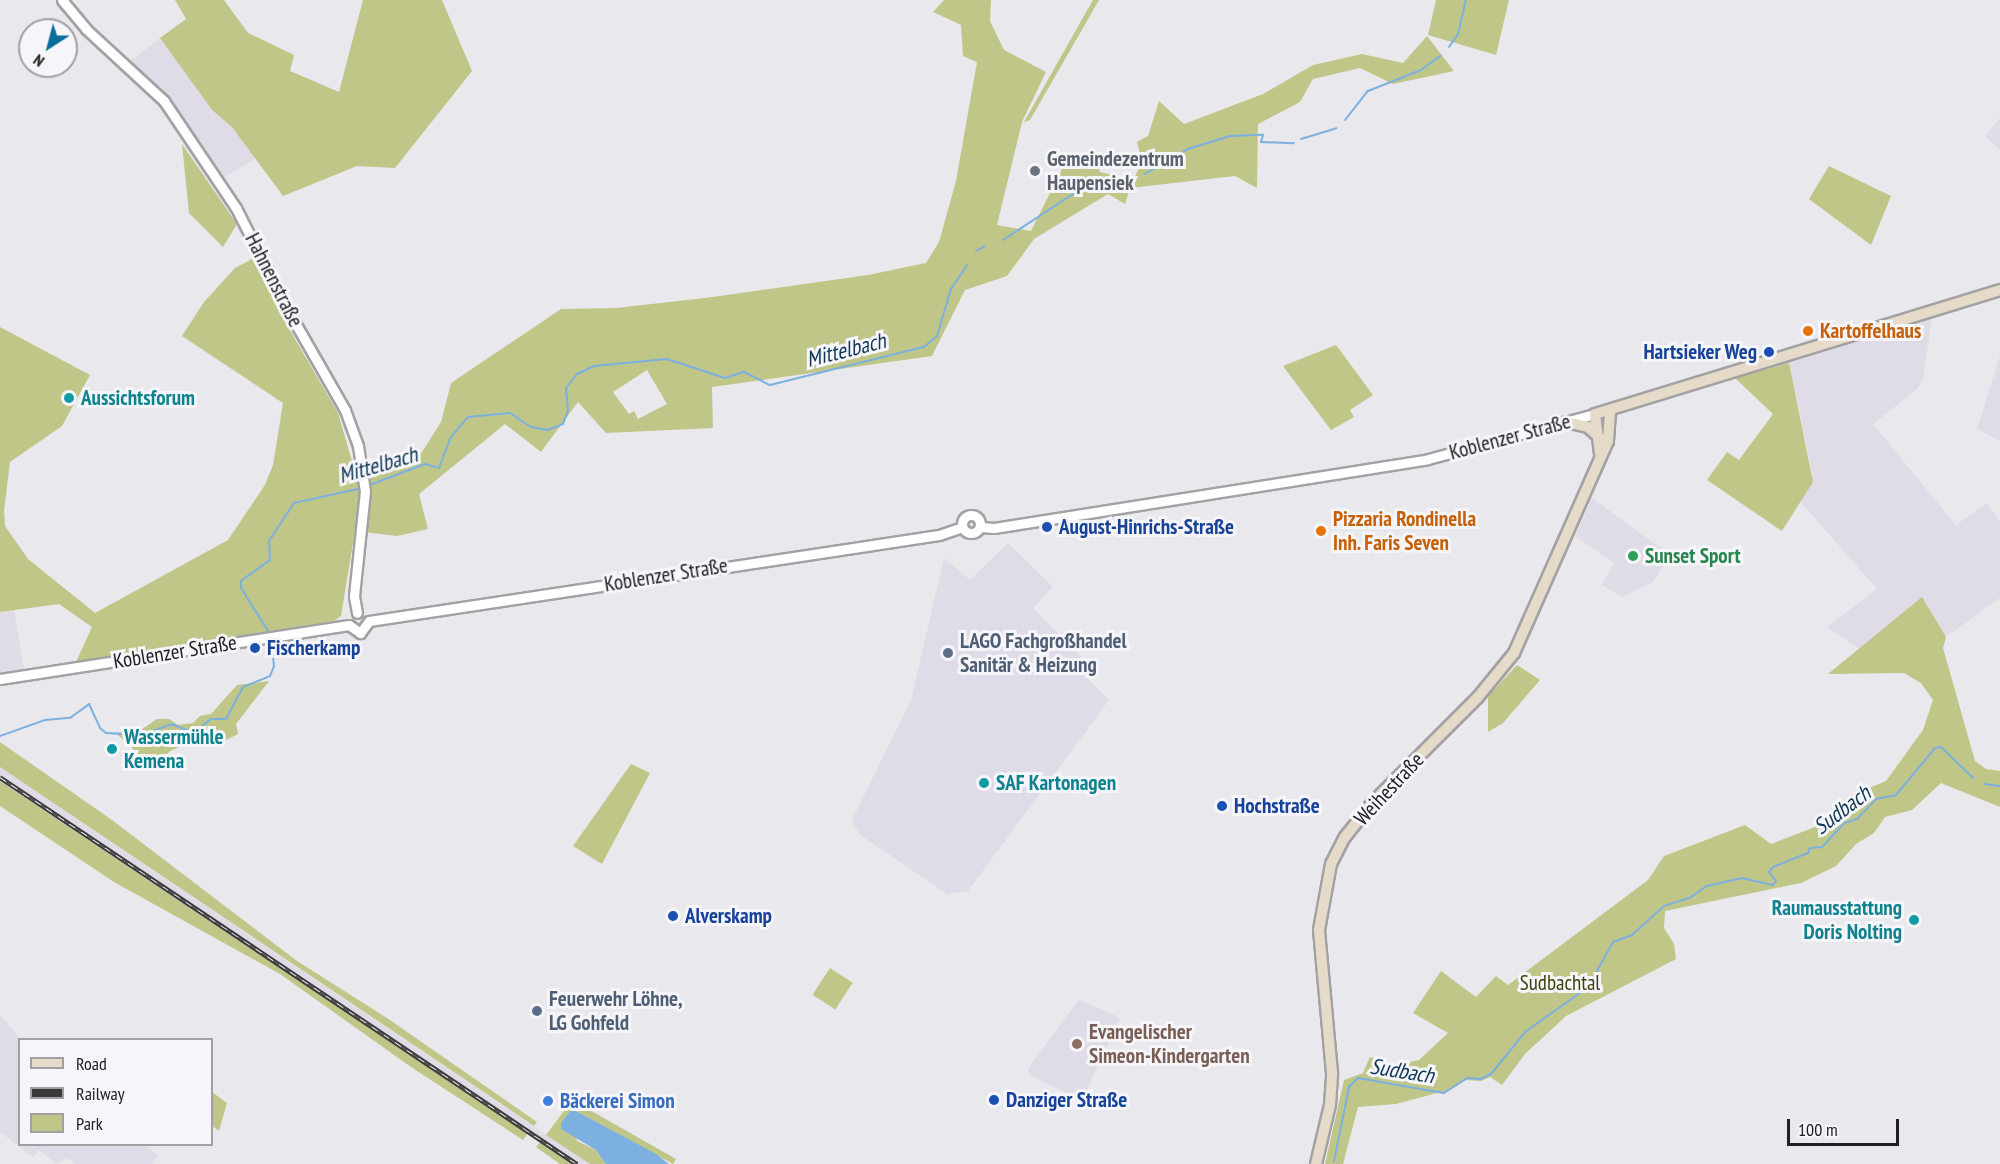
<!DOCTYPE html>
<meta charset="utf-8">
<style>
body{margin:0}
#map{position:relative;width:2000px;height:1164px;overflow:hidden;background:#e9e8ec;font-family:"PT Sans Narrow",sans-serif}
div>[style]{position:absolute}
.built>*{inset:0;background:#dfdce7}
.green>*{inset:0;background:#c0c687;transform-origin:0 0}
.water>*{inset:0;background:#7cb0e1}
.stream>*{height:2px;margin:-1px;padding:0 1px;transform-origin:1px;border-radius:1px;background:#7cb0e1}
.roads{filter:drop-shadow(2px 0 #a2a1a4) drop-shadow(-2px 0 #a2a1a4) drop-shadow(0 2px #a2a1a4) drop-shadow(0 -2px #a2a1a4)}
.tertiary>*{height:9px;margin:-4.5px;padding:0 4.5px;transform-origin:4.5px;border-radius:4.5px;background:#fff}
.tertiary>.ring{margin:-4.5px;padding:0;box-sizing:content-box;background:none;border:9px solid #fff;border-radius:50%}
.secondary>*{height:10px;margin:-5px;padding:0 5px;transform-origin:5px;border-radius:5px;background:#e6dac8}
.rail>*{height:4.5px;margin-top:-2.25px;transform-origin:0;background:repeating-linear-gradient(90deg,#f6f5f9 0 7px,#3a3a3b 0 14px);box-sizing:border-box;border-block:2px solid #3a3a3b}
.dots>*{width:16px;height:16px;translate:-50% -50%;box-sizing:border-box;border:3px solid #f6f5f9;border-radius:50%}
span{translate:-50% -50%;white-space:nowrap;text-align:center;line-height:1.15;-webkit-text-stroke:6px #f6f5f9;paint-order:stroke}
.worship-label{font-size:21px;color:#5b616d;font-weight:700}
.left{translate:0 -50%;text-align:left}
.street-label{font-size:21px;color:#202021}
.food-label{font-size:21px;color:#c56008;font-weight:700}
.transit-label{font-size:21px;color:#164399;font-weight:700}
.right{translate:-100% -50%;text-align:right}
.culture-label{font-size:21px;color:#0d838f;font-weight:700}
.leisure-label{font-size:21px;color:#27864d;font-weight:700}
.service-label{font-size:21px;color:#4e5e75;font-weight:700}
.park-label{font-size:21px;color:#3f410c}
.education-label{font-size:21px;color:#785e54;font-weight:700}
.shop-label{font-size:21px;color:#366cbe;font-weight:700}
.water-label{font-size:22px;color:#0f3757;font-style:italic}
.legend{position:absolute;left:18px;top:1038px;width:195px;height:108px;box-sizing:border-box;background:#f6f5f9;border:2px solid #a0a0a3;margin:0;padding:8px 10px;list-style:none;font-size:18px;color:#202021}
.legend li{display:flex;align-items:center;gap:12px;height:30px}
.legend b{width:30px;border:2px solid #a0a0a3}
.north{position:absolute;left:18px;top:18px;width:60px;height:60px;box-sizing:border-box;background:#f6f5f9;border:2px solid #a0a0a3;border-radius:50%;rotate:216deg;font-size:16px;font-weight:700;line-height:24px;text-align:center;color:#202021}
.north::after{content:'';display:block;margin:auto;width:21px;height:27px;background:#086f9c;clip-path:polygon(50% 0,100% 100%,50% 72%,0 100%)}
.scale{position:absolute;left:1787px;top:1119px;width:112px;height:27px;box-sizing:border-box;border:3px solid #202021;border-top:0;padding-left:8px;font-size:18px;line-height:21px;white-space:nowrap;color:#202021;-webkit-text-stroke:4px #f6f5f9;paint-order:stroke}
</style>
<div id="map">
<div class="built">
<i style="clip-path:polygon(160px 38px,212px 110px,232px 127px,256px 158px,220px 180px,164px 96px,128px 63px)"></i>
<i style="clip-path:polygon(2000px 118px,2000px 150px,1985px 136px)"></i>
<i style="clip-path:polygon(1932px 318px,1923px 379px,1917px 389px,1873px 424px,1956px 525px,1987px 503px,2000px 522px,2000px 598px,1946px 637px,1922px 598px,1859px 649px,1827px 627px,1877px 589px,1800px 501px,1812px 482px,1812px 472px,1789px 363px)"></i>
<i style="clip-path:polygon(2000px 356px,2000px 441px,1977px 429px)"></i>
<i style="clip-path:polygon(1592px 498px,1670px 555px,1653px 582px,1622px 597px,1602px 585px,1614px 563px,1575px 536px)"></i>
<i style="clip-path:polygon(1008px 543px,1053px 587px,1033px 608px,1086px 662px,1079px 670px,1109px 700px,968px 891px,947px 894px,859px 834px,852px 820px,911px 700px,944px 558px,970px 580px)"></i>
<i style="clip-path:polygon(14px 610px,24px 669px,0 673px,0 612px)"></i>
<i style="clip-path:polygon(0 767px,430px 1057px,590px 1164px,574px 1164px,47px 812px,0 781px)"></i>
<i style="clip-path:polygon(1079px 999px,1120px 1018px,1082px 1100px,1029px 1075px,1028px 1069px)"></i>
<i style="clip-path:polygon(0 1014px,20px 1039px,20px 1144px,143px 1145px,158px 1155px,152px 1164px,76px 1164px,67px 1158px,57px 1164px,39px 1150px,33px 1157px,0 1132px)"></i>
</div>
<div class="green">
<i style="clip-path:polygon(175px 0,224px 0,248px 33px,294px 55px,290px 71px,339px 92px,363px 0,442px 0,472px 71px,395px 168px,357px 166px,283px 196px,232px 127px,212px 110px,160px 38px,186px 19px)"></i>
<i style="clip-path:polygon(evenodd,944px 0,991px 0,990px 21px,1004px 50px,1046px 72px,1022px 122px,997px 225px,1031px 231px,1067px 159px,1093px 153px,1100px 172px,1114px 175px,1130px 188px,1142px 161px,1137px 142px,1148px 136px,1159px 101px,1184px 124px,1263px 94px,1313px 65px,1362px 54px,1403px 63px,1427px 36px,1454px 71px,1393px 84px,1360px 68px,1313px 79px,1300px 102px,1258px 124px,1257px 188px,1235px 176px,1130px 188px,1125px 204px,1108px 194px,1034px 239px,1007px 276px,965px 290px,932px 356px,712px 387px,713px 428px,606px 433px,578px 402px,541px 452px,505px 424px,419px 494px,428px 529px,397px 536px,355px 531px,341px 616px,334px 621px,76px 662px,92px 627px,59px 604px,0 612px,0 327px,90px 375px,62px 426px,10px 462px,4px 511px,5px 526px,28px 559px,95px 613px,228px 540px,265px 485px,273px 465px,283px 403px,182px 336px,204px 302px,235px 268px,254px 258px,277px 308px,338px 413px,358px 482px,417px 460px,441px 422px,451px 383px,561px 309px,616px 308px,705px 298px,868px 275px,926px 263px,939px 242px,956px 181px,977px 62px,963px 56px,961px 25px,933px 12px,944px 0,647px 370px,667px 404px,638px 419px,634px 411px,629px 414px,613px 392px,647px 370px)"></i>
<i style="clip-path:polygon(1093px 0,1099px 0,1030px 120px,1024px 122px)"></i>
<i style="clip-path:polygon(1436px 0,1509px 0,1496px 55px,1428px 35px)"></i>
<i style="clip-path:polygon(182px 144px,237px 224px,223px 247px,189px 213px)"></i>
<i style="clip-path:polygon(1829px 166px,1891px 196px,1871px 245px,1809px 199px)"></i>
<i style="clip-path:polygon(1336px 345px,1373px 395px,1350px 410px,1354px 417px,1331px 430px,1283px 366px)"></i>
<i style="clip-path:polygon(1789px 363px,1813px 482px,1782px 531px,1707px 480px,1727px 452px,1739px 460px,1773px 414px,1735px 378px)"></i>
<i style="clip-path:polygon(1922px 597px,1946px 637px,1943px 648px,1975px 761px,1986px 769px,2000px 771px,2000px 807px,1941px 783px,1912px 810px,1885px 817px,1874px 833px,1856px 844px,1836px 866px,1801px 883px,1665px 911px,1664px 928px,1674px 944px,1676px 959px,1566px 1016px,1525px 1054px,1502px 1085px,1490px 1077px,1481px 1081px,1465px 1080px,1443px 1094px,1441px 1092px,1396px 1104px,1358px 1107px,1343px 1164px,1325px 1164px,1344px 1080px,1363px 1073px,1370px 1057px,1393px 1065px,1419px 1060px,1448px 1033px,1413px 1013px,1441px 971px,1476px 997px,1496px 976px,1508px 985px,1648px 880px,1664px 856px,1745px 825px,1771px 844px,1815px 827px,1848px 797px,1886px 781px,1923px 730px,1933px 700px,1921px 683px,1904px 673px,1828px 674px)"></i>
<i style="clip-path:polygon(1517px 665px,1540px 680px,1503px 723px,1488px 732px,1488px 696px)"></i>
<i style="clip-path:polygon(269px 681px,236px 724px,238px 734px,224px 741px,191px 742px,170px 751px,154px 769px,116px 733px,142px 729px,157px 719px,169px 719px,178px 725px,193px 723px,200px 716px,211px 714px,237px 685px)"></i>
<i style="clip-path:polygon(0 742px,112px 820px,297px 961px,387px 1018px,537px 1122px,534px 1126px,0 767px)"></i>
<i style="clip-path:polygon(631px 764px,650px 773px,602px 864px,573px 846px)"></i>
<i style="clip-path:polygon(0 781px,200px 915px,528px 1133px,523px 1140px,411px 1067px,280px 974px,114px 882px,0 806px)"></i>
<i style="left:830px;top:968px;width:27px;height:32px;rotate:33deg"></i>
<i style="clip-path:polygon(212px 1092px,227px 1103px,219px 1131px,212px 1126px)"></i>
<i style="clip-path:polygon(572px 1100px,676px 1159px,673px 1164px,572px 1109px,577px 1141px,596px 1150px,606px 1164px,590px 1164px,546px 1135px)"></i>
<i style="clip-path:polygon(541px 1141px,574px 1164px,560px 1164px,536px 1147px)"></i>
</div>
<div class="water">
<i style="clip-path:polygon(572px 1109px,656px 1154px,669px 1164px,606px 1164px,596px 1150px,561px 1129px,561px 1123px)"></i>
</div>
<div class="stream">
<i style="left:1449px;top:47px;width:16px;rotate:-55deg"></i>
<i style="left:1458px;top:34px;width:35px;rotate:-77deg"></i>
<i style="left:1345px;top:120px;width:37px;rotate:-52deg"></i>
<i style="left:1368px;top:91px;width:57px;rotate:-21.6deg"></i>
<i style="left:1421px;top:70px;width:24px;rotate:-36deg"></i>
<i style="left:1301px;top:139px;width:37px;rotate:-17deg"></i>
<i style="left:1145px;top:174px;width:50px;rotate:-30.2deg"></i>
<i style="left:1188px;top:149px;width:44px;rotate:-17.2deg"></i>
<i style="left:1230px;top:136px;width:33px;rotate:-2deg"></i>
<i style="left:1263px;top:135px;width:7px;rotate:106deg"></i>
<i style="left:1261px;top:142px;width:33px;rotate:2deg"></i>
<i style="left:1121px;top:182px;width:13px;rotate:-23deg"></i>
<i style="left:1003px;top:240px;width:91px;rotate:-33.3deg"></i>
<i style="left:1079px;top:190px;width:32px;rotate:-9deg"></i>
<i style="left:976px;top:251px;width:10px;rotate:-29deg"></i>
<i style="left:367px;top:486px;width:62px;rotate:-20.8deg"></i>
<i style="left:425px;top:464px;width:15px;rotate:16deg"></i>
<i style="left:439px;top:468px;width:33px;rotate:-69deg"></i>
<i style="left:451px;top:437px;width:26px;rotate:-50deg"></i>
<i style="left:468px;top:417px;width:42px;rotate:-5.4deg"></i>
<i style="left:510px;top:413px;width:25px;rotate:34deg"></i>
<i style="left:531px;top:427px;width:17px;rotate:10deg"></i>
<i style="left:548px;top:430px;width:16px;rotate:-22deg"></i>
<i style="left:563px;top:424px;width:15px;rotate:-70deg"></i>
<i style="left:568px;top:410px;width:22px;rotate:-95deg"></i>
<i style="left:566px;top:388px;width:18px;rotate:-52deg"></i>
<i style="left:577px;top:374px;width:19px;rotate:-25deg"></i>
<i style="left:594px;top:366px;width:73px;rotate:-5.5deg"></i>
<i style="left:667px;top:359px;width:61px;rotate:18.1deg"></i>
<i style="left:725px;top:378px;width:20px;rotate:-18deg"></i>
<i style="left:744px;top:372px;width:29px;rotate:27deg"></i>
<i style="left:770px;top:385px;width:159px;rotate:-13.9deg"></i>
<i style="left:924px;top:347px;width:17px;rotate:-40deg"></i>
<i style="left:937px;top:336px;width:49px;rotate:-73.4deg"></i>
<i style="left:951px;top:289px;width:29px;rotate:-56deg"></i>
<i style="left:270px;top:634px;width:54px;rotate:-122.2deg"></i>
<i style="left:241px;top:588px;width:7px;rotate:-90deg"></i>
<i style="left:241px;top:581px;width:36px;rotate:-36deg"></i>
<i style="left:270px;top:560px;width:19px;rotate:-93deg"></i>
<i style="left:269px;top:541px;width:45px;rotate:-56.7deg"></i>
<i style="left:294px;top:503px;width:70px;rotate:-12.4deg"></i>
<i style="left:0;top:736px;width:48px;rotate:-19.6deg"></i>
<i style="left:45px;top:720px;width:25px;rotate:-5deg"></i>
<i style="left:70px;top:718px;width:24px;rotate:-36deg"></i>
<i style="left:89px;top:704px;width:26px;rotate:65deg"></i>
<i style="left:100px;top:728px;width:8px;rotate:40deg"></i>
<i style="left:106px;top:733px;width:36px;rotate:3deg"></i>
<i style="left:142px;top:735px;width:32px;rotate:-20deg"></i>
<i style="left:172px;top:724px;width:23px;rotate:23deg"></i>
<i style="left:193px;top:733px;width:23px;rotate:-38deg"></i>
<i style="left:211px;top:719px;width:15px"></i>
<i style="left:226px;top:719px;width:36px;rotate:-62deg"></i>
<i style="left:243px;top:687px;width:29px;rotate:-22deg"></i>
<i style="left:270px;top:676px;width:11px;rotate:-68deg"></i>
<i style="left:274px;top:666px;width:27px;rotate:-96deg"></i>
<i style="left:1984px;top:784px;width:16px;rotate:7deg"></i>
<i style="left:1334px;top:1161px;width:76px;rotate:-78.5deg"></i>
<i style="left:1349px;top:1087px;width:13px;rotate:-45deg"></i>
<i style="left:1358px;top:1078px;width:87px;rotate:9.9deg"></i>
<i style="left:1444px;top:1093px;width:27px;rotate:-33deg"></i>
<i style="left:1467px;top:1078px;width:14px;rotate:4deg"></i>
<i style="left:1481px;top:1079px;width:11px;rotate:-27deg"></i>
<i style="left:1491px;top:1074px;width:54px;rotate:-51deg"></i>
<i style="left:1525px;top:1032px;width:77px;rotate:-35.5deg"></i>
<i style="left:1588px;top:987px;width:51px;rotate:-60.9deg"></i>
<i style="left:1613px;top:942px;width:20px;rotate:-20deg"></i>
<i style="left:1632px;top:935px;width:43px;rotate:-42.2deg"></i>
<i style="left:1664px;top:906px;width:28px;rotate:-18deg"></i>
<i style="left:1691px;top:897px;width:19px;rotate:-35deg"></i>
<i style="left:1707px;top:886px;width:36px;rotate:-13deg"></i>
<i style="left:1742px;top:878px;width:32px;rotate:13deg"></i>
<i style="left:1773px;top:885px;width:5px;rotate:-53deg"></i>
<i style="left:1776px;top:881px;width:11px;rotate:-128deg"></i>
<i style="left:1769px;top:872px;width:6px;rotate:-51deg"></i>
<i style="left:1773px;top:867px;width:38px;rotate:-22deg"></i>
<i style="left:1808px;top:853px;width:5px;rotate:-68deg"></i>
<i style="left:1810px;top:848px;width:12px;rotate:-5deg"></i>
<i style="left:1822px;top:847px;width:33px;rotate:-47deg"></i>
<i style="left:1844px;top:823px;width:14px;rotate:-17deg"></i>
<i style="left:1857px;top:819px;width:28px;rotate:-46deg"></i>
<i style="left:1876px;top:799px;width:20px;rotate:-11deg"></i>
<i style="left:1896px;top:795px;width:61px;rotate:-50.3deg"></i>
<i style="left:1935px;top:748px;width:6px;rotate:-9deg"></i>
<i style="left:1941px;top:747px;width:45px;rotate:44.1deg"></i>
</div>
<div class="roads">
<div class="tertiary">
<i style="left:62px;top:0;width:38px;rotate:50deg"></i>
<i style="left:86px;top:29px;width:106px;rotate:42.7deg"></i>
<i style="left:164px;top:101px;width:129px;rotate:56.1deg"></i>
<i style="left:236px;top:208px;width:111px;rotate:63.2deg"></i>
<i style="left:286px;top:307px;width:119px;rotate:60.2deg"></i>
<i style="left:345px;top:410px;width:38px;rotate:70deg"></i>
<i style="left:358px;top:446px;width:46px;rotate:81.2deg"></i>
<i style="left:365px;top:491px;width:106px;rotate:96deg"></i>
<i style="left:354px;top:596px;width:17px;rotate:80deg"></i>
<i class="ring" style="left:962px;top:515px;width:9px;height:9px"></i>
<i style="left:980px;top:527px;width:14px;rotate:4deg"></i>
<i style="left:994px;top:528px;width:439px;rotate:-9deg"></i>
<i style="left:1428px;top:459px;width:173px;rotate:-15.1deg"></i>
<i style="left:369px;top:621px;width:576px;rotate:-8.58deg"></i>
<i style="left:939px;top:535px;width:24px;rotate:-19deg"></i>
<i style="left:349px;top:625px;width:14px;rotate:36deg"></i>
<i style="left:360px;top:633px;width:15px;rotate:-53deg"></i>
<i style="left:0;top:679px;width:353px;rotate:-8.8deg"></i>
</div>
<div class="secondary">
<i style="left:1566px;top:422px;width:23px;rotate:13deg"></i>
<i style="left:1588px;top:427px;width:16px;rotate:43deg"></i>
<i style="left:1600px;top:454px;width:40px;rotate:-97.1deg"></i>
<i style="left:1595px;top:414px;width:424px;rotate:-17deg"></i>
<i style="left:1316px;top:1164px;width:61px;rotate:-76.7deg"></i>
<i style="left:1330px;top:1105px;width:32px;rotate:-86deg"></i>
<i style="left:1332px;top:1073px;width:144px;rotate:-95.2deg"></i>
<i style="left:1319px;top:930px;width:67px;rotate:-79.7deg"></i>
<i style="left:1331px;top:864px;width:30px;rotate:-63deg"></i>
<i style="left:1345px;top:837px;width:45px;rotate:-51.3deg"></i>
<i style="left:1373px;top:802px;width:148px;rotate:-45deg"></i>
<i style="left:1478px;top:697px;width:57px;rotate:-50.7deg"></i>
<i style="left:1514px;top:653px;width:232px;rotate:-66.1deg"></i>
<i style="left:1608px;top:441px;width:31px;rotate:-86deg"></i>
</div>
</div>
<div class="rail">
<i style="left:0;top:777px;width:695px;rotate:33.85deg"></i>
</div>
<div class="dots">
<i style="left:1035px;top:171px;background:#6b7280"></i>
<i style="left:1808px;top:331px;background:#e8710a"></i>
<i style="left:1769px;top:352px;background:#1a4fb4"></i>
<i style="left:69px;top:398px;background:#0f9aa8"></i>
<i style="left:1047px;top:527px;background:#1a4fb4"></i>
<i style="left:1321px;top:531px;background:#e8710a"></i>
<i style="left:1633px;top:556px;background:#2e9e5b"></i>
<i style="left:255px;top:648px;background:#1a4fb4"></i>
<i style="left:948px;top:653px;background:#5c6f8a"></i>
<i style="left:112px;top:749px;background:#0f9aa8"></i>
<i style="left:984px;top:783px;background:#0f9aa8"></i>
<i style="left:1222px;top:806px;background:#1a4fb4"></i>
<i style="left:673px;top:916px;background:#1a4fb4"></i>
<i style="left:1914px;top:920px;background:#0f9aa8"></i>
<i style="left:537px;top:1011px;background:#5c6f8a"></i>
<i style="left:1077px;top:1044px;background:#8d6e63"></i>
<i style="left:994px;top:1100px;background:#1a4fb4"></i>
<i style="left:548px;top:1101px;background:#3f7fe0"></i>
</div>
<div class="worship-label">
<span class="left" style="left:1047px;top:171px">Gemeindezentrum<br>Haupensiek</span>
</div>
<div class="street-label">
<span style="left:274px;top:280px;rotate:63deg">Hahnenstraße</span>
<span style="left:1510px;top:437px;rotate:-15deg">Koblenzer Straße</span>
<span style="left:666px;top:575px;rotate:-9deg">Koblenzer Straße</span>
<span style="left:175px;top:652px;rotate:-9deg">Koblenzer Straße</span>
<span style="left:1389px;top:789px;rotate:-47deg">Weihestraße</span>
</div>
<div class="food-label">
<span class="left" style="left:1820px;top:331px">Kartoffelhaus</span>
<span class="left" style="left:1333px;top:531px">Pizzaria Rondinella<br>Inh. Faris Seven</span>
</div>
<div class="transit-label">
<span class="right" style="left:1757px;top:352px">Hartsieker Weg</span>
<span class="left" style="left:1059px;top:527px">August-Hinrichs-Straße</span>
<span class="left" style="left:267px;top:648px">Fischerkamp</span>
<span class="left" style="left:1234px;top:806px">Hochstraße</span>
<span class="left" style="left:685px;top:916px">Alverskamp</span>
<span class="left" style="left:1006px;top:1100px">Danziger Straße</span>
</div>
<div class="culture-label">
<span class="left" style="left:81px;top:398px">Aussichtsforum</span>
<span class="left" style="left:124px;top:749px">Wassermühle<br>Kemena</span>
<span class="left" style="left:996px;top:783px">SAF Kartonagen</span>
<span class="right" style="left:1902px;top:920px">Raumausstattung<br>Doris Nolting</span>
</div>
<div class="leisure-label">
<span class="left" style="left:1645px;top:556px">Sunset Sport</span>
</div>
<div class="service-label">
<span class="left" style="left:960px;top:653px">LAGO Fachgroßhandel<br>Sanitär &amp; Heizung</span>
<span class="left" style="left:549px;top:1011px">Feuerwehr Löhne,<br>LG Gohfeld</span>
</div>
<div class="park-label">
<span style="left:1560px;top:983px">Sudbachtal</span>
</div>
<div class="education-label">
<span class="left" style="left:1089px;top:1044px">Evangelischer<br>Simeon-Kindergarten</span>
</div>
<div class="shop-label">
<span class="left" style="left:560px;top:1101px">Bäckerei Simon</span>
</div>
<div class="water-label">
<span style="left:846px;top:350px;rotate:-14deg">Mittelbach</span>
<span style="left:378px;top:465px;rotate:-16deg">Mittelbach</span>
<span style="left:1842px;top:810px;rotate:-37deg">Sudbach</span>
<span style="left:1402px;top:1071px;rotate:9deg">Sudbach</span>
</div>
<ul class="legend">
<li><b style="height:8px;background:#e6dac8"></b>Road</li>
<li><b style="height:8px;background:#3a3a3b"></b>Railway</li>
<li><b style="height:16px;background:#c0c687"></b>Park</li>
</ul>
<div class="north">N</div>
<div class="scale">100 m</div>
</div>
